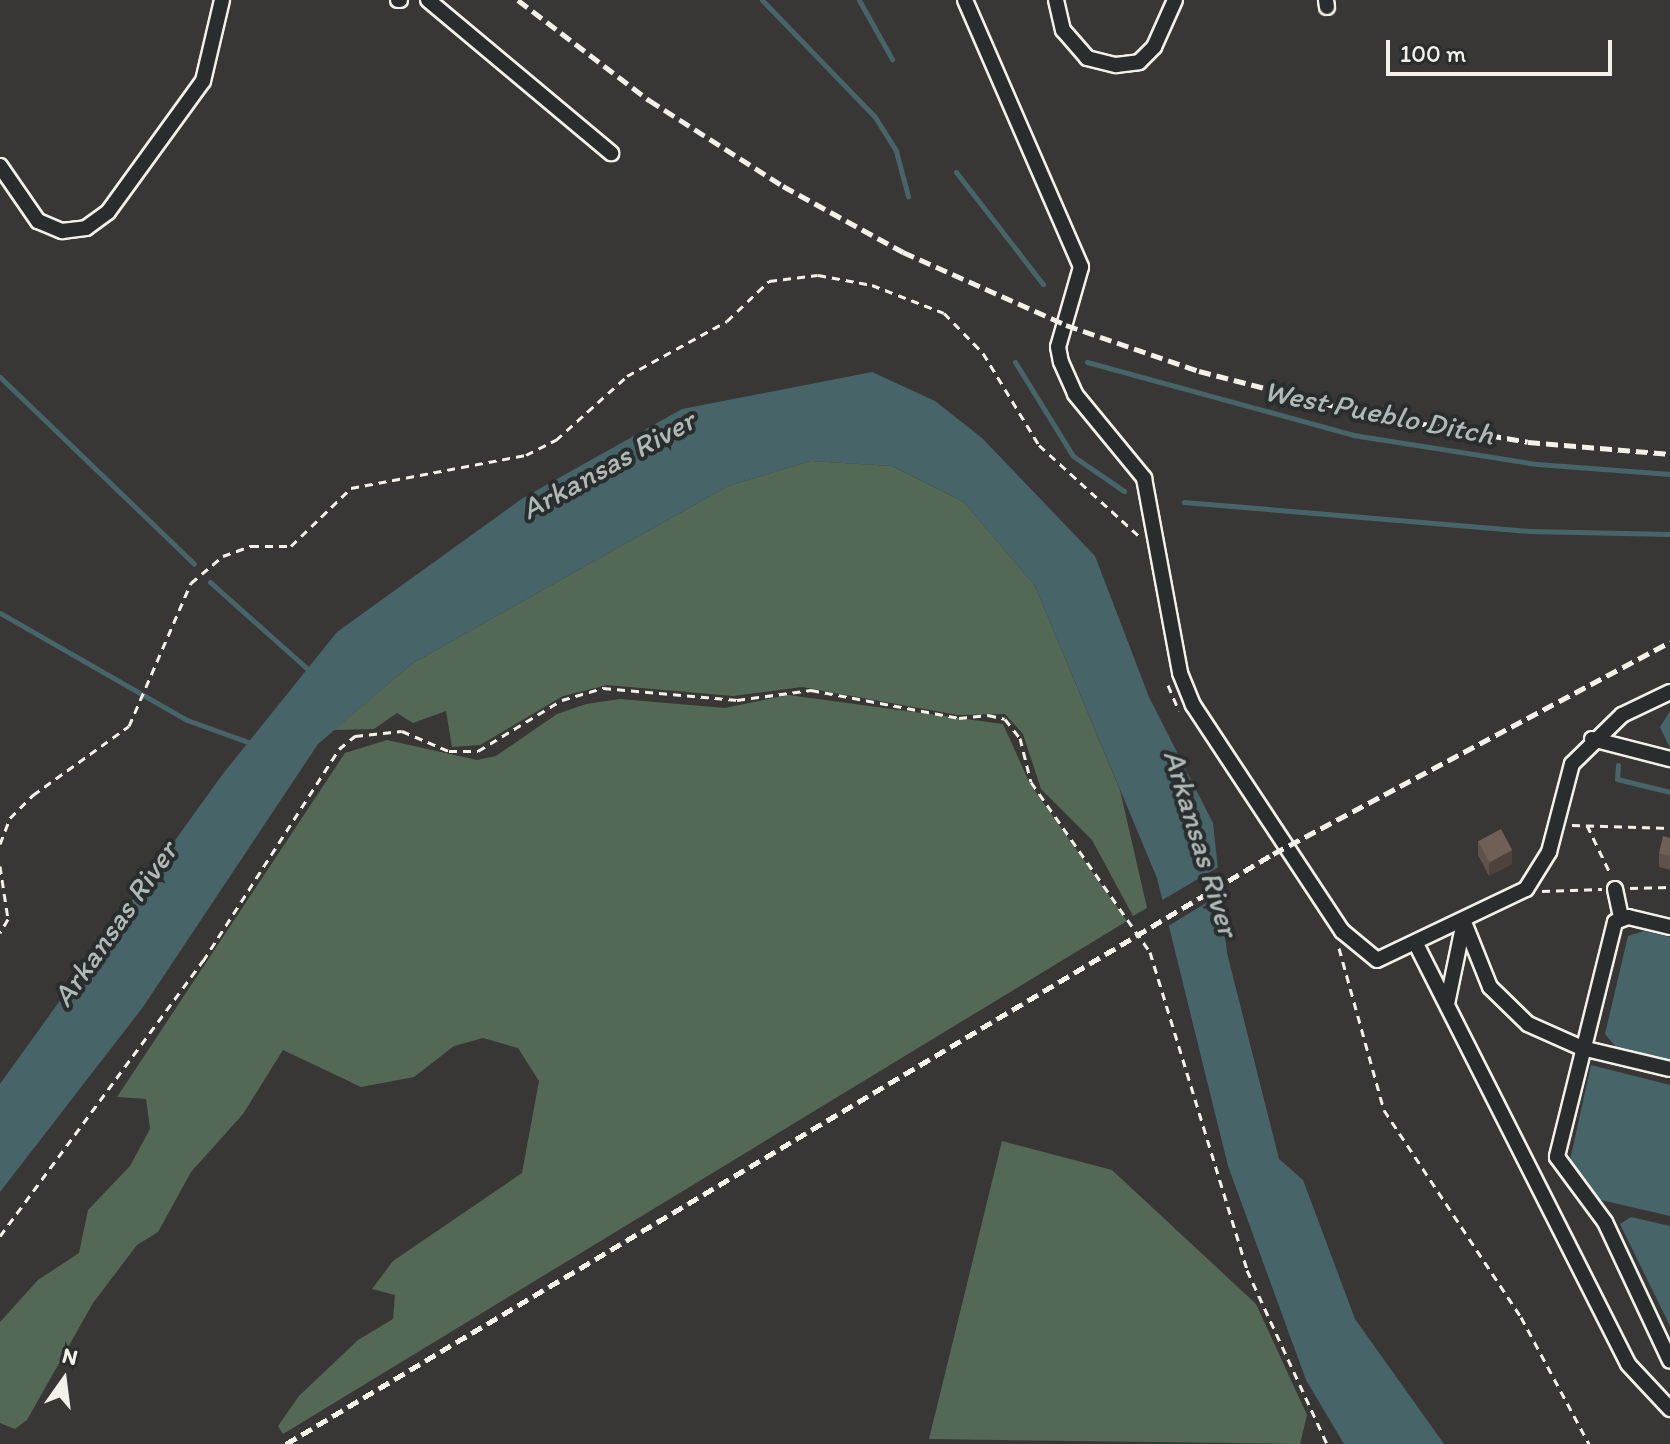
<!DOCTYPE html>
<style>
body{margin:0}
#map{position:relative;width:1670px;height:1444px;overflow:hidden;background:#383736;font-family:Itim,sans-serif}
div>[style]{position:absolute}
.green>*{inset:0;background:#546955}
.water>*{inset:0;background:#476568}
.pier>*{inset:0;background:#383736}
.stream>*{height:5px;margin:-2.5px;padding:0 2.5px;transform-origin:2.5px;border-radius:2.5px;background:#476568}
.path>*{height:3px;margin-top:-1.5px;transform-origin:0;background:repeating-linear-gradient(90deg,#f4f1e8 0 8px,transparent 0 14px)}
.roads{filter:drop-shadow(2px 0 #f4f1e8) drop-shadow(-2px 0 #f4f1e8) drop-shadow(0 2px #f4f1e8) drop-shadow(0 -2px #f4f1e8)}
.minor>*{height:14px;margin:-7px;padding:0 7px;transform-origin:7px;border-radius:7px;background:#2a2d2e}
.rail>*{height:5px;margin-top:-2.5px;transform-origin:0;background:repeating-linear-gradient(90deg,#f4f1e8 0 12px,transparent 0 18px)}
.wall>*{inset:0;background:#5f524a}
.shaded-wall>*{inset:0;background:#4e423c}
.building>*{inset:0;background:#6f5f56;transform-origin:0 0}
span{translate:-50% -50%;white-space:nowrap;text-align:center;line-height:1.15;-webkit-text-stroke:8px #2a2d2e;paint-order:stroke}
.water-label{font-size:30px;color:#afb9b5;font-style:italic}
.north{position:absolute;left:24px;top:1340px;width:80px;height:80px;-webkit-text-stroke:6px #2a2d2e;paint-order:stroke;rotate:14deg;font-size:22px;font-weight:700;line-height:32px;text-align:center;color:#f4f1e8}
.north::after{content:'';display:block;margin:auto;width:28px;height:36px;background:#f4f1e8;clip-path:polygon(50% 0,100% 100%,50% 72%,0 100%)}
.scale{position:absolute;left:1386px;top:40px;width:226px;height:36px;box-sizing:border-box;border:4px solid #f4f1e8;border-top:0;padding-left:10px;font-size:24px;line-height:28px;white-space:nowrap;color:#f4f1e8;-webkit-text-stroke:6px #2a2d2e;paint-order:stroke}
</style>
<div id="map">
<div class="green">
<i style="clip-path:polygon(811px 461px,892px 466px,964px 502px,1035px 586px,1120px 790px,1147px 908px,1133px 916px,1092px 840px,1041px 789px,1023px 734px,1005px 714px,958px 715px,802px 687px,733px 696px,607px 685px,563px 696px,480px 745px,452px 747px,446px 711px,413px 723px,397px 713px,374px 729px,334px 730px,413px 663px,728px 486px)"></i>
<i style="clip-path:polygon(788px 695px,1003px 724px,1030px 784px,1127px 921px,283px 1434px,278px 1426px,299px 1396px,358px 1340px,393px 1319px,395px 1295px,372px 1289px,393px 1261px,522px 1173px,539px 1081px,518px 1048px,483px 1038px,454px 1046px,414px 1077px,361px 1087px,283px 1050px,243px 1114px,191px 1172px,158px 1232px,137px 1245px,93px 1303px,27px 1420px,15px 1429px,0 1423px,0 1322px,38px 1280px,79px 1253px,88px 1210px,130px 1166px,150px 1129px,146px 1099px,117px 1097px,345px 753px,387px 740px,477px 760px,496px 756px,557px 714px,586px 704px,620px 699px,725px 708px)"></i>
<i style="clip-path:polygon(1002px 1141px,1112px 1170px,1256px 1304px,1307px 1415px,1300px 1444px,929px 1439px)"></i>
</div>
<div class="water">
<i style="clip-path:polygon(872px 372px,935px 401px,982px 438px,1095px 556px,1149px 697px,1213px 823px,1227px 953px,1279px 1159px,1303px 1180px,1355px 1319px,1444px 1444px,1344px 1444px,1306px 1380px,1228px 1166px,1157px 878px,1035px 586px,964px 502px,892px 466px,811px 461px,728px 486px,413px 663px,318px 744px,143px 1007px,0 1192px,0 1084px,222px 775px,337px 632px,523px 498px,682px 409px)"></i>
<i style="clip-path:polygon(1670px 711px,1670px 748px,1660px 727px)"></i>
<i style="clip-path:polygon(1644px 931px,1670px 937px,1670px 1060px,1616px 1047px,1605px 1034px,1628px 936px)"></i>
<i style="clip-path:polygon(1591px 1065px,1670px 1085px,1670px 1216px,1588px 1197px,1567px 1174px)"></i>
<i style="clip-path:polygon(1631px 1217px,1670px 1226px,1670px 1326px,1620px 1224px)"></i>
</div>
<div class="pier">
<i style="clip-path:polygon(1222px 865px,1224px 892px,1165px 928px,1159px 902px)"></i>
</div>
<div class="stream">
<i style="left:762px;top:0;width:163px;rotate:46deg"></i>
<i style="left:875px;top:117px;width:40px;rotate:58deg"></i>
<i style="left:896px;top:151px;width:47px;rotate:75.1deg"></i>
<i style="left:859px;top:0;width:68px;rotate:60.8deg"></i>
<i style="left:956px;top:172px;width:142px;rotate:52.2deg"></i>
<i style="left:1015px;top:362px;width:110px;rotate:58.3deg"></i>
<i style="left:1073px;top:456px;width:62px;rotate:34.5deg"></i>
<i style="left:1087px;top:362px;width:276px;rotate:15.3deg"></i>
<i style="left:1353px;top:435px;width:186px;rotate:9deg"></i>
<i style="left:1537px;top:464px;width:133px;rotate:4.3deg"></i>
<i style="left:0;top:377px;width:269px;rotate:43.9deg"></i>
<i style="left:1184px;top:502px;width:347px;rotate:4.8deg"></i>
<i style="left:1530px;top:531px;width:140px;rotate:1.2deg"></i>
<i style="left:210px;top:582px;width:135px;rotate:41.7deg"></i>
<i style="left:0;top:613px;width:215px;rotate:29.8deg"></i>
<i style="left:187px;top:720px;width:68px;rotate:19.8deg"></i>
<i style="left:1618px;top:765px;width:14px;rotate:94deg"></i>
<i style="left:1617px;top:779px;width:55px;rotate:13.8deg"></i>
</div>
<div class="path">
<i style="left:1168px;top:685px;width:28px;rotate:67deg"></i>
<i style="left:1572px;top:825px;width:98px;rotate:1.8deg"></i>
<i style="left:1587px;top:825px;width:55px;rotate:64.4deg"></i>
<i style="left:0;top:844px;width:28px;rotate:-69deg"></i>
<i style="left:10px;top:818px;width:33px;rotate:-45deg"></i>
<i style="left:33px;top:795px;width:118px;rotate:-35.7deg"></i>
<i style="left:129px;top:726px;width:156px;rotate:-66.6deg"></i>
<i style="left:191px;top:583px;width:42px;rotate:-40.2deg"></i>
<i style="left:223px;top:556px;width:30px;rotate:-20deg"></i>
<i style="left:251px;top:546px;width:40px"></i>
<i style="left:291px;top:546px;width:83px;rotate:-44deg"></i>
<i style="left:351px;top:488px;width:178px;rotate:-10.7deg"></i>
<i style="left:526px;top:455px;width:34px;rotate:-27deg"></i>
<i style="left:556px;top:440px;width:96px;rotate:-42deg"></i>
<i style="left:627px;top:376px;width:114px;rotate:-28.8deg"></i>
<i style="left:727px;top:321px;width:58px;rotate:-43.6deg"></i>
<i style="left:769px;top:281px;width:49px;rotate:-7deg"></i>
<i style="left:818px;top:275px;width:55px;rotate:10.5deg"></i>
<i style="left:872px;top:285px;width:77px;rotate:21.3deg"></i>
<i style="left:944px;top:313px;width:56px;rotate:45.7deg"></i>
<i style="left:983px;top:353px;width:108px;rotate:58.7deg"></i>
<i style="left:1039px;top:445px;width:135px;rotate:42.3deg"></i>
<i style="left:0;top:866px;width:54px;rotate:81.4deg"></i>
<i style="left:8px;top:919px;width:16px;rotate:120deg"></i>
<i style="left:1630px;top:888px;width:40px;rotate:-1.4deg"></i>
<i style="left:1542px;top:891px;width:60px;rotate:-1.9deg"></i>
<i style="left:1339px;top:948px;width:168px;rotate:74.5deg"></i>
<i style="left:1384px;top:1110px;width:248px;rotate:56.5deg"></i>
<i style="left:1521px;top:1317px;width:144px;rotate:61.8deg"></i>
<i style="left:0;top:1236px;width:342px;rotate:-53.6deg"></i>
<i style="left:203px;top:961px;width:252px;rotate:-57.3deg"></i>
<i style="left:339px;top:749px;width:21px;rotate:-39deg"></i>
<i style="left:355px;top:736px;width:47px;rotate:-6.1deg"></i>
<i style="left:402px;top:731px;width:51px;rotate:23.1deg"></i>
<i style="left:449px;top:751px;width:29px"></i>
<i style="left:478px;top:751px;width:98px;rotate:-31.3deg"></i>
<i style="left:562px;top:700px;width:43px;rotate:-16.3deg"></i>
<i style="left:603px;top:688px;width:135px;rotate:5.1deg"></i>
<i style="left:737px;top:700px;width:75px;rotate:-7.7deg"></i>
<i style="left:811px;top:690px;width:151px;rotate:10.7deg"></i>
<i style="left:959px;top:718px;width:29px;rotate:-6deg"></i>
<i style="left:988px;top:715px;width:17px;rotate:13deg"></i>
<i style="left:1005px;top:719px;width:24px;rotate:52deg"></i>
<i style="left:1020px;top:738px;width:45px;rotate:76deg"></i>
<i style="left:1031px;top:782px;width:208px;rotate:55deg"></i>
<i style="left:1150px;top:952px;width:332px;rotate:73deg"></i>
<i style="left:1247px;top:1270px;width:192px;rotate:65.3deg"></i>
</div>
<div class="roads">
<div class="minor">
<i style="left:398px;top:0;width:2px"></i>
<i style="left:428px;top:0;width:239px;rotate:39.9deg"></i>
<i style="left:965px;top:0;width:291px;rotate:66.5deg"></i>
<i style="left:1081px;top:267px;width:83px;rotate:106deg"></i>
<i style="left:1058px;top:347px;width:15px;rotate:79deg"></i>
<i style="left:1061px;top:362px;width:35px;rotate:66deg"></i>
<i style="left:1075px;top:394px;width:109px;rotate:50.6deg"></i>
<i style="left:1144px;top:478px;width:198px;rotate:79.5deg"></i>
<i style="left:1180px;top:673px;width:35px;rotate:68deg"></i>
<i style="left:1193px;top:705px;width:271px;rotate:56.6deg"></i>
<i style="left:1342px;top:931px;width:45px;rotate:39.6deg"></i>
<i style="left:1377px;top:960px;width:165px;rotate:-25.5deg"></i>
<i style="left:1526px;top:889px;width:44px;rotate:-58.1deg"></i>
<i style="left:1549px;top:852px;width:91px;rotate:-75.4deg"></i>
<i style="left:1572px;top:764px;width:70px;rotate:-44.4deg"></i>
<i style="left:1622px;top:715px;width:53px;rotate:-25.6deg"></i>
<i style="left:1056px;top:0;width:31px;rotate:77deg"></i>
<i style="left:1063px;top:30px;width:37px;rotate:49deg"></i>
<i style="left:1087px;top:58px;width:30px;rotate:14deg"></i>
<i style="left:1116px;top:65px;width:23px;rotate:-7deg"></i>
<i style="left:1139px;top:62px;width:21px;rotate:-45deg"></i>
<i style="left:1154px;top:47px;width:51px;rotate:-65.9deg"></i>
<i style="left:1326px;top:0;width:7px;rotate:82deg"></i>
<i style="left:0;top:166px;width:67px;rotate:55.4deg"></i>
<i style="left:38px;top:221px;width:26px;rotate:23deg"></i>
<i style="left:62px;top:231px;width:24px;rotate:-7deg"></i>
<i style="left:86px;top:228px;width:27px;rotate:-36deg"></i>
<i style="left:108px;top:212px;width:162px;rotate:-54.1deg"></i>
<i style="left:203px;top:81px;width:83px;rotate:-76.8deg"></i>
<i style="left:1592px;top:739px;width:81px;rotate:14.4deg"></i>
<i style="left:1615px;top:889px;width:30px;rotate:78deg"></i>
<i style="left:1670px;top:927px;width:43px;rotate:-166.6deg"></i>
<i style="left:1628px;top:917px;width:14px;rotate:159deg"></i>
<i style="left:1615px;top:922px;width:242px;rotate:103.9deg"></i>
<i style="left:1557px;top:1157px;width:81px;rotate:53.6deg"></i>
<i style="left:1605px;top:1222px;width:153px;rotate:64.9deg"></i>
<i style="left:1416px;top:944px;width:470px;rotate:63.2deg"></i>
<i style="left:1628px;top:1364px;width:62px;rotate:47deg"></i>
<i style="left:1447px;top:1004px;width:84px;rotate:-78.3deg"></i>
<i style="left:1464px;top:922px;width:70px;rotate:68.2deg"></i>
<i style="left:1490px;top:987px;width:53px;rotate:44.2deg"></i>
<i style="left:1528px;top:1024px;width:59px;rotate:24deg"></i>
<i style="left:1582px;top:1048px;width:90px;rotate:13.4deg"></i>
</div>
</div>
<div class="rail">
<i style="left:518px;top:0;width:165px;rotate:37.4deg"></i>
<i style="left:649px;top:100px;width:159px;rotate:32.7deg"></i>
<i style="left:783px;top:186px;width:137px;rotate:28.8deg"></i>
<i style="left:903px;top:252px;width:179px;rotate:24.1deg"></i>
<i style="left:1066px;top:325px;width:141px;rotate:19.1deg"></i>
<i style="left:1199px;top:371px;width:171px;rotate:14.5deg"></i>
<i style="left:1365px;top:414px;width:165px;rotate:9.7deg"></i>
<i style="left:1528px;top:442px;width:143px;rotate:4.8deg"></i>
<i style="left:286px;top:1444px;width:1150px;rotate:-30.87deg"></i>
<i style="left:1273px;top:854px;width:450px;rotate:-28.1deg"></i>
</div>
<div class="wall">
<i style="clip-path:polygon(1670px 838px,1670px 870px,1659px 867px,1659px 853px)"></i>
<i style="clip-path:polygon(1478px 841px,1512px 864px,1489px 876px,1478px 855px)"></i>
</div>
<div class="shaded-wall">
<i style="clip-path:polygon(1512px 850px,1512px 864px,1489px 876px,1489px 862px)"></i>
</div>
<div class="building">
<i style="left:1501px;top:829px;width:24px;height:26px;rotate:62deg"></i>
<i style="clip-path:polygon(1663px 836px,1670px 838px,1670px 856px,1659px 853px)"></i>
</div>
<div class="water-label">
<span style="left:1379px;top:413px;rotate:11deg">West Pueblo Ditch</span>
<span style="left:608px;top:465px;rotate:-29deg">Arkansas River</span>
<span style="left:1201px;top:843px;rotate:73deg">Arkansas River</span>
<span style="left:115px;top:924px;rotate:-55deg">Arkansas River</span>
</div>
<div class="north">N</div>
<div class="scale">100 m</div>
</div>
